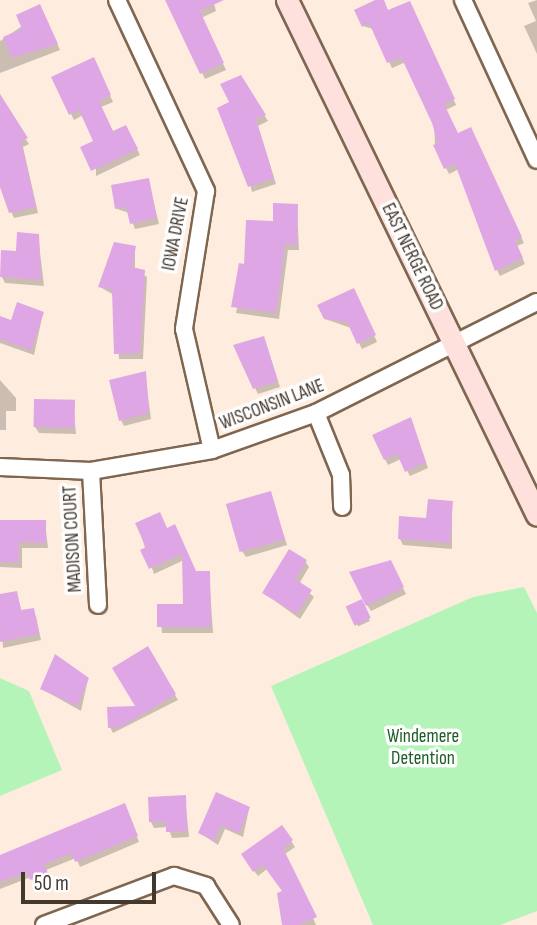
<!DOCTYPE html>
<style>
body{margin:0}
#map{position:relative;width:537px;height:925px;overflow:hidden;background:#feedde;font-family:"Sofia Sans Condensed",sans-serif}
div>[style]{position:absolute}
.green>*{inset:0;background:#b5f4b8}
.shadow>*{inset:0;background:#0003;transform-origin:0 0}
.building>*{inset:0;background:#dfa6e5;transform-origin:0 0}
.roads{filter:drop-shadow(2px 0 #7e6650) drop-shadow(-2px 0 #7e6650) drop-shadow(0 2px #7e6650) drop-shadow(0 -2px #7e6650)}
.street>*{height:16px;margin:-8px;padding:0 8px;transform-origin:8px;border-radius:8px;background:#fff}
.secondary>*{height:21px;margin:-10.5px;padding:0 10.5px;transform-origin:10.5px;border-radius:10.5px;background:#fee0dc}
span{translate:-50% -50%;white-space:nowrap;text-align:center;line-height:1.15;-webkit-text-stroke:7px #fefefe;paint-order:stroke}
.street-label{font-size:19px;color:#43382e}
.park-label{font-size:19px;color:#1b5d25}
.scale{position:absolute;left:21px;top:872px;width:135px;height:32px;box-sizing:border-box;border:4px solid #43382e;border-top:0;padding-left:9px;font-size:21px;line-height:24px;white-space:nowrap;color:#43382e;-webkit-text-stroke:5px #fefefe;paint-order:stroke}
</style>
<div id="map">
<div class="green">
<i style="clip-path:polygon(524px 587px,537px 613px,537px 911px,500px 925px,373px 925px,271px 686px,473px 597px)"></i>
<i style="clip-path:polygon(0 678px,29px 691px,62px 770px,0 796px)"></i>
</div>
<div class="shadow">
<i style="clip-path:polygon(167px 0,213px 0,216px 11px,201px 18px,226px 70px,205px 79px)"></i>
<i style="clip-path:polygon(379px 0,388px 12px,413px 9px,456px 105px,446px 110px,458px 135px,474px 135px,524px 243px,517px 246px,525px 264px,500px 276px,497px 270px,459px 169px,449px 174px,435px 146px,434px 122px,406px 62px,392px 68px,373px 29px,363px 26px)"></i>
<i style="clip-path:polygon(537px 0,537px 54px,524px 26px,536px 21px,528px 3px)"></i>
<i style="clip-path:polygon(43px 12px,60px 50px,0 73px,0 41px)"></i>
<i style="clip-path:polygon(96px 65px,113px 102px,101px 107px,113px 133px,129px 133px,140px 155px,96px 176px,96px 142px,83px 115px,74px 120px,71px 114px)"></i>
<i style="clip-path:polygon(240px 77px,268px 121px,258px 126px,276px 184px,252px 192px,231px 103px)"></i>
<i style="clip-path:polygon(1px 101px,29px 144px,23px 147px,38px 213px,14px 218px,0 186px)"></i>
<i style="clip-path:polygon(148px 180px,159px 224px,135px 229px,129px 213px,117px 209px)"></i>
<i style="clip-path:polygon(297px 205px,299px 250px,288px 250px,279px 319px,236px 313px,246px 266px,275px 223px)"></i>
<i style="clip-path:polygon(38px 235px,44px 286px,5px 283px,2px 277px,17px 253px)"></i>
<i style="clip-path:polygon(135px 248px,135px 270px,147px 277px,143px 359px,119px 359px,114px 295px,100px 287px)"></i>
<i style="clip-path:polygon(357px 296px,377px 342px,362px 349px,351px 328px,325px 319px)"></i>
<i style="clip-path:polygon(43px 313px,34px 355px,0 343px,0 318px,12px 322px)"></i>
<i style="clip-path:polygon(264px 338px,280px 387px,258px 394px,255px 388px)"></i>
<i style="clip-path:polygon(145px 373px,151px 419px,124px 426px,121px 420px)"></i>
<i style="clip-path:polygon(0 380px,16px 398px,16px 411px,6px 411px,6px 430px,0 430px)"></i>
<i style="clip-path:polygon(73px 402px,76px 434px,39px 433px,35px 427px)"></i>
<i style="clip-path:polygon(411px 420px,428px 468px,410px 476px,401px 459px,388px 465px,385px 459px)"></i>
<i style="clip-path:polygon(270px 493px,287px 545px,246px 557px,242px 551px)"></i>
<i style="clip-path:polygon(452px 503px,452px 549px,403px 545px,400px 539px)"></i>
<i style="clip-path:polygon(0 521px,45px 522px,48px 548px,22px 548px,22px 568px,0 567px)"></i>
<i style="clip-path:polygon(137px 524px,167px 530px,196px 573px,209px 573px,213px 633px,162px 633px,159px 606px,184px 606px,184px 560px,154px 574px)"></i>
<i style="clip-path:polygon(305px 561px,309px 567px,299px 584px,314px 597px,300px 619px,264px 593px)"></i>
<i style="clip-path:polygon(393px 568px,406px 594px,371px 611px,367px 605px)"></i>
<i style="clip-path:polygon(16px 593px,22px 612px,36px 616px,41px 640px,3px 648px,0 596px)"></i>
<i style="left:361px;top:602px;width:21px;height:13px;rotate:65deg"></i>
<i style="clip-path:polygon(147px 648px,178px 700px,113px 733px,110px 727px,138px 707px)"></i>
<i style="clip-path:polygon(88px 679px,81px 711px,42px 689px)"></i>
<i style="clip-path:polygon(185px 797px,189px 837px,172px 838px,168px 827px,154px 828px,151px 822px)"></i>
<i style="clip-path:polygon(249px 809px,243px 837px,225px 829px,218px 845px,200px 833px)"></i>
<i style="clip-path:polygon(127px 811px,139px 842px,80px 867px,76px 858px,46px 870px,50px 879px,35px 885px,31px 877px,0 889px,0 899px,0 856px)"></i>
<i style="clip-path:polygon(282px 827px,295px 847px,285px 854px,316px 925px,284px 925px,284px 892px,267px 869px,258px 876px,246px 860px)"></i>
</div>
<div class="building">
<i style="clip-path:polygon(165px 0,224px 0,200px 11px,224px 63px,200px 74px)"></i>
<i style="clip-path:polygon(375px 0,384px 0,388px 10px,410px 1px,455px 99px,444px 104px,458px 133px,471px 127px,522px 237px,515px 240px,523px 258px,495px 271px,455px 164px,444px 169px,433px 145px,438px 143px,432px 123px,401px 57px,387px 63px,369px 23px,362px 27px,354px 10px)"></i>
<i style="clip-path:polygon(40px 4px,58px 44px,12px 58px,3px 37px,22px 29px,16px 15px)"></i>
<i style="clip-path:polygon(94px 57px,111px 95px,99px 101px,113px 131px,126px 125px,138px 149px,91px 171px,80px 147px,93px 141px,79px 110px,69px 115px,51px 77px)"></i>
<i style="clip-path:polygon(241px 75px,266px 115px,256px 119px,274px 178px,248px 187px,217px 108px,229px 102px,220px 84px)"></i>
<i style="clip-path:polygon(0 94px,28px 138px,21px 141px,36px 207px,9px 213px,0 187px)"></i>
<i style="clip-path:polygon(149px 178px,157px 218px,130px 224px,126px 207px,115px 209px,111px 185px)"></i>
<i style="clip-path:polygon(273px 203px,298px 204px,297px 245px,285px 244px,276px 313px,231px 307px,239px 263px,244px 264px,246px 220px,273px 221px)"></i>
<i style="clip-path:polygon(17px 232px,39px 234px,41px 280px,0 277px,1px 250px,16px 251px)"></i>
<i style="clip-path:polygon(114px 242px,136px 246px,132px 267px,145px 270px,140px 353px,114px 354px,112px 290px,98px 287px)"></i>
<i style="clip-path:polygon(354px 288px,376px 335px,357px 344px,347px 322px,324px 319px,317px 305px)"></i>
<i style="clip-path:polygon(17px 302px,44px 312px,31px 350px,0 339px,0 316px,11px 320px)"></i>
<i style="clip-path:polygon(264px 336px,278px 381px,253px 389px,233px 345px)"></i>
<i style="clip-path:polygon(146px 371px,149px 413px,119px 421px,109px 380px)"></i>
<i style="left:34px;top:399px;width:41px;height:28px;rotate:1deg"></i>
<i style="clip-path:polygon(411px 417px,426px 462px,405px 472px,397px 454px,384px 460px,372px 435px)"></i>
<i style="left:271px;top:491px;width:50px;height:47px;rotate:74deg"></i>
<i style="clip-path:polygon(428px 499px,453px 501px,450px 543px,398px 539px,399px 516px,426px 518px)"></i>
<i style="clip-path:polygon(160px 512px,167px 528px,175px 524px,196px 571px,210px 571px,211px 627px,157px 627px,157px 604px,183px 604px,182px 554px,149px 569px,140px 550px,146px 547px,135px 523px)"></i>
<i style="clip-path:polygon(0 520px,46px 520px,46px 543px,19px 542px,19px 562px,0 562px)"></i>
<i style="clip-path:polygon(289px 549px,307px 560px,295px 579px,312px 590px,297px 614px,262px 593px)"></i>
<i style="clip-path:polygon(391px 560px,404px 587px,366px 606px,349px 572px)"></i>
<i style="clip-path:polygon(17px 591px,21px 610px,34px 608px,39px 634px,0 642px,0 594px)"></i>
<i style="left:362px;top:599px;width:21px;height:18px;rotate:65deg"></i>
<i style="clip-path:polygon(148px 646px,176px 694px,121px 727px,108px 728px,107px 707px,135px 706px,112px 668px)"></i>
<i style="clip-path:polygon(55px 654px,89px 678px,77px 706px,40px 689px)"></i>
<i style="clip-path:polygon(216px 792px,250px 807px,239px 833px,221px 825px,214px 841px,198px 833px)"></i>
<i style="clip-path:polygon(186px 795px,187px 831px,166px 832px,166px 822px,149px 822px,148px 797px)"></i>
<i style="clip-path:polygon(125px 803px,138px 836px,75px 862px,72px 853px,44px 864px,48px 873px,30px 880px,27px 872px,0 882px,0 855px)"></i>
<i style="clip-path:polygon(282px 825px,293px 840px,283px 848px,317px 917px,299px 925px,282px 925px,277px 893px,282px 891px,263px 865px,253px 872px,241px 854px)"></i>
</div>
<div class="roads">
<div class="street">
<i style="left:117px;top:0;width:211px;rotate:65deg"></i>
<i style="left:206px;top:191px;width:140px;rotate:99.1deg"></i>
<i style="left:184px;top:329px;width:124px;rotate:77deg"></i>
<i style="left:463px;top:0;width:176px;rotate:65.2deg"></i>
<i style="left:316px;top:413px;width:67px;rotate:68deg"></i>
<i style="left:341px;top:475px;width:32px;rotate:88deg"></i>
<i style="left:0;top:467px;width:91px;rotate:2.5deg"></i>
<i style="left:91px;top:471px;width:123px;rotate:-9.8deg"></i>
<i style="left:212px;top:450px;width:110px;rotate:-19.6deg"></i>
<i style="left:316px;top:413px;width:247px;rotate:-26.7deg"></i>
<i style="left:91px;top:471px;width:134px;rotate:87deg"></i>
<i style="left:44px;top:925px;width:139px;rotate:-20.7deg"></i>
<i style="left:174px;top:876px;width:34px;rotate:17deg"></i>
<i style="left:206px;top:886px;width:46px;rotate:57.3deg"></i>
</div>
<div class="secondary">
<i style="left:287px;top:0;width:572px;rotate:64.11deg"></i>
</div>
</div>
<div class="street-label">
<span style="left:176px;top:234px;rotate:-79deg">IOWA DRIVE</span>
<span style="left:412px;top:257px;rotate:64deg">EAST NERGE ROAD</span>
<span style="left:272px;top:405px;rotate:-21deg">WISCONSIN LANE</span>
<span style="left:73px;top:539px;rotate:-93deg">MADISON COURT</span>
</div>
<div class="park-label">
<span style="left:423px;top:748px">Windemere<br>Detention</span>
</div>
<div class="scale">50 m</div>
</div>
